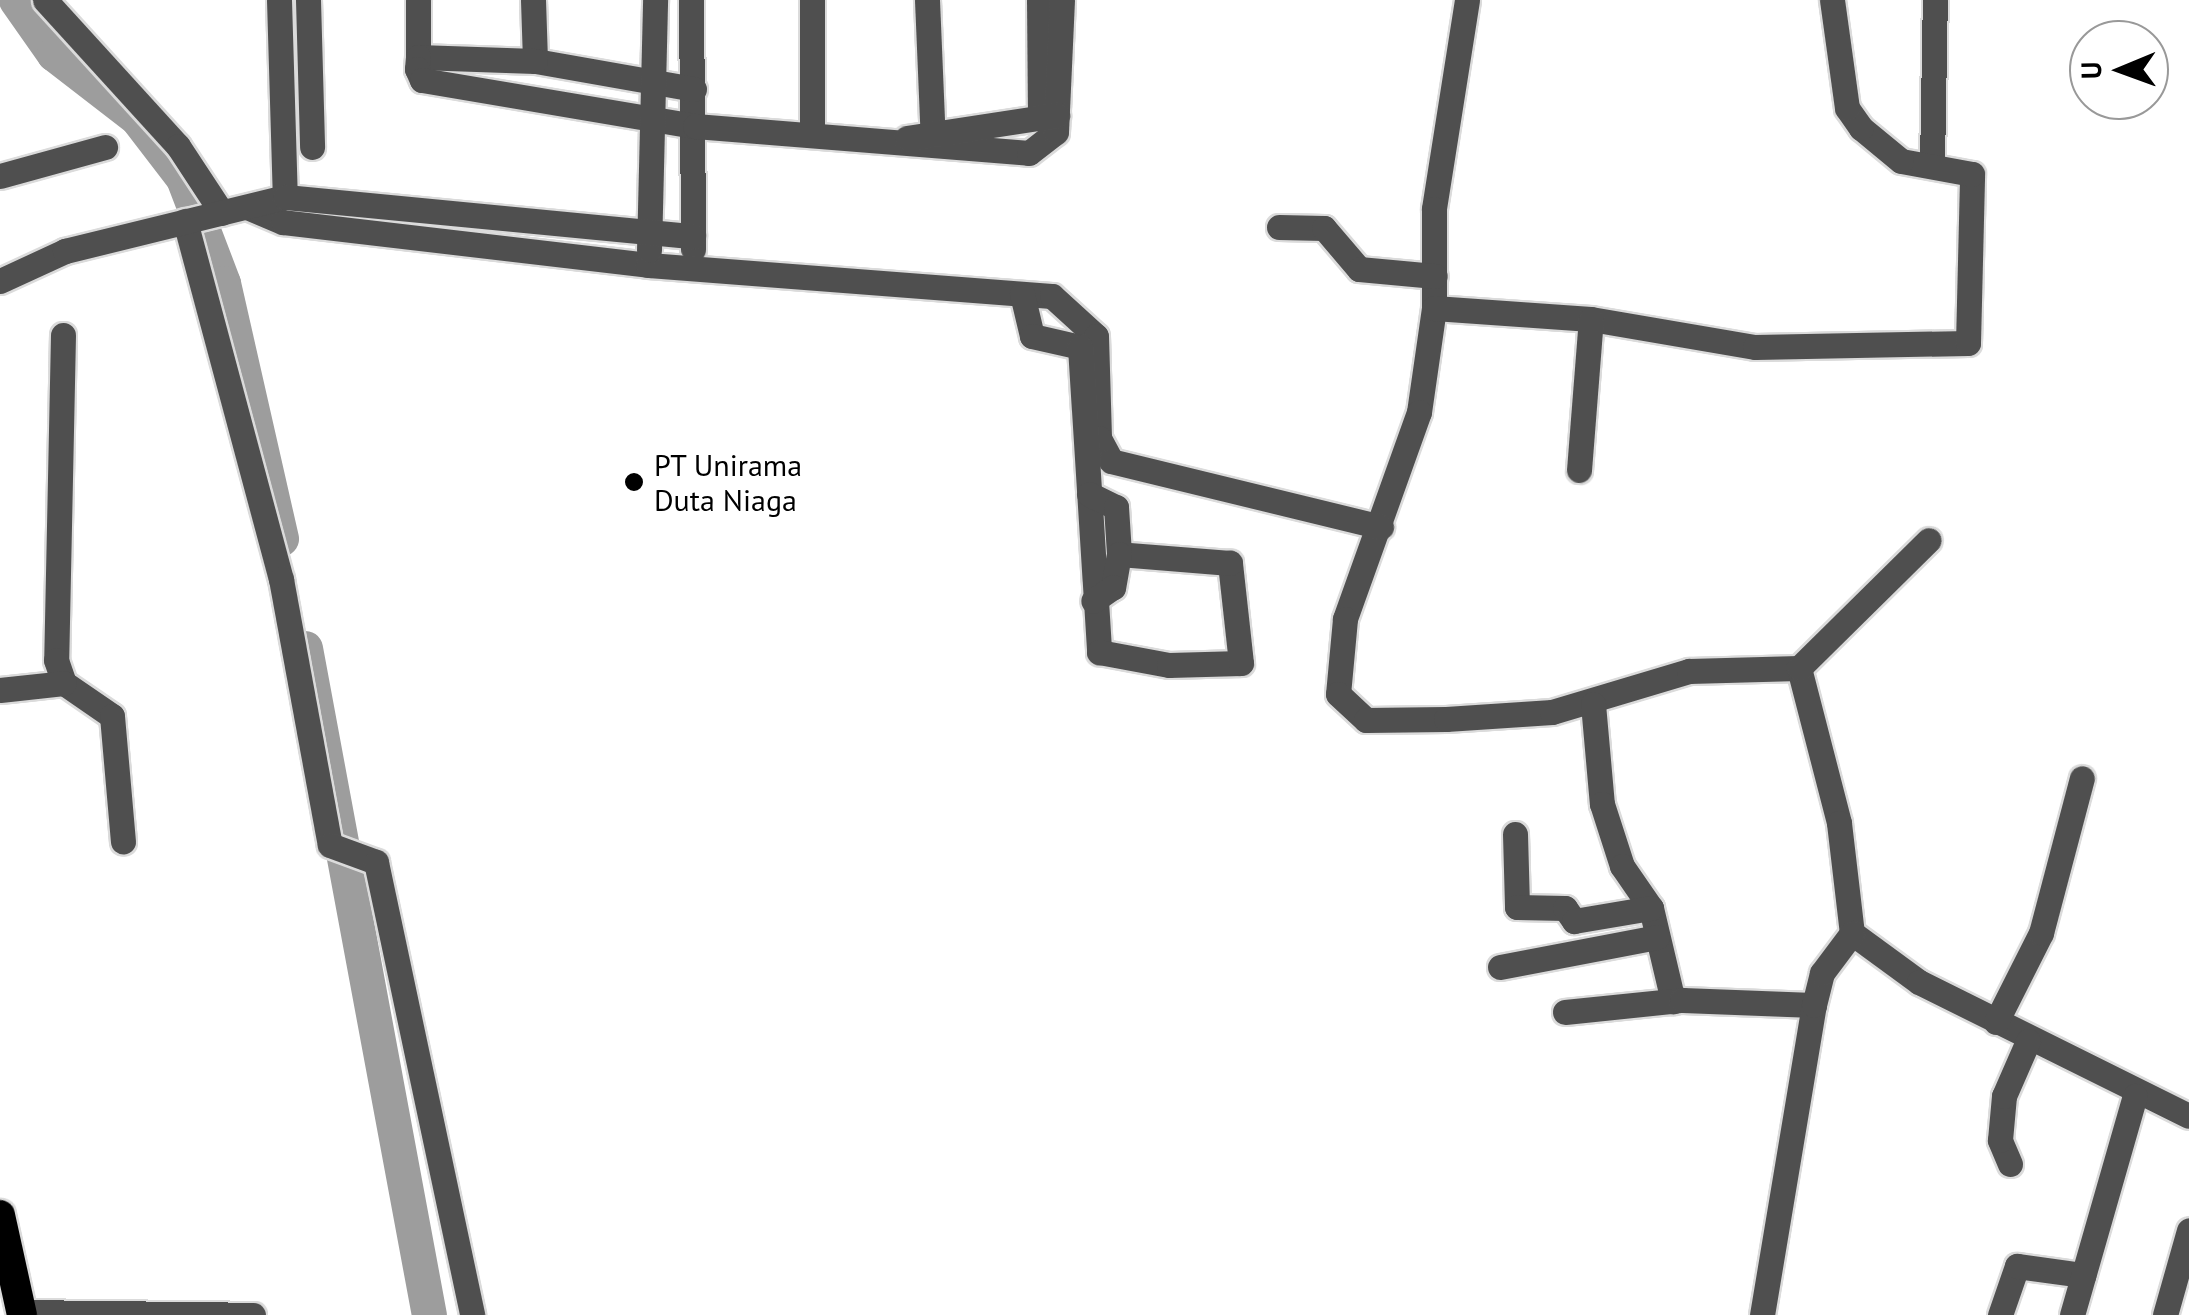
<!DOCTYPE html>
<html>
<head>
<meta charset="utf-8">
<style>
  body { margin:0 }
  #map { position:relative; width:2189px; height:1315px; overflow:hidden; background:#fff; font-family:"PT Sans",sans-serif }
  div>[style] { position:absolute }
  .river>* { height:35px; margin:-17.5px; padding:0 17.5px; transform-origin:17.5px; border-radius:17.5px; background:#9d9d9d }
  .roads { filter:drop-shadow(2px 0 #dbdbdb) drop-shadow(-2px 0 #dbdbdb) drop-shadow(0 2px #dbdbdb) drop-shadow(0 -2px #dbdbdb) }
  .minor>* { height:25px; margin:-12.5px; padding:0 12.5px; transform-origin:12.5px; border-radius:12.5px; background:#4f4f4f }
  .highway>* { height:30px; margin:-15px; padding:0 15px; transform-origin:15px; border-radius:15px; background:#000 }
  .dots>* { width:28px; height:28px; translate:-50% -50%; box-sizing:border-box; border:5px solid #fff; border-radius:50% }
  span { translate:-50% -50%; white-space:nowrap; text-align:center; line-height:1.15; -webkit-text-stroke:10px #fff; paint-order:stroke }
  .poi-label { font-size:30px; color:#000 }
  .left { translate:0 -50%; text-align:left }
  .north { position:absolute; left:2069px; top:20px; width:100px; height:100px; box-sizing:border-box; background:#fff; border:2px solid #999; border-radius:50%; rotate:269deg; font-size:28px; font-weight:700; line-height:40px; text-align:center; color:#000 }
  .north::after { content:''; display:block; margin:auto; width:35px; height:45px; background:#000; clip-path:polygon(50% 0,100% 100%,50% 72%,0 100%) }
</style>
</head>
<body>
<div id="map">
  <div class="river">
    <i style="left:16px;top:0;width:66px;rotate:54.9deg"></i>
    <i style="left:54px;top:54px;width:105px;rotate:37.6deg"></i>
    <i style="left:137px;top:118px;width:76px;rotate:52.5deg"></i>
    <i style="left:183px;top:178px;width:112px;rotate:69.1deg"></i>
    <i style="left:223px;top:283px;width:262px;rotate:77.2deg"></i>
    <i style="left:305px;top:648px;width:678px;rotate:79.47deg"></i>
  </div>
  <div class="roads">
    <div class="minor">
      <i style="left:45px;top:0;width:197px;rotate:47.7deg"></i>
      <i style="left:178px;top:146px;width:80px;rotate:56.7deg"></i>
      <i style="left:279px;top:0;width:197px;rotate:88.3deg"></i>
      <i style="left:308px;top:0;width:147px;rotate:88.4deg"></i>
      <i style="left:418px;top:0;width:57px;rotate:90deg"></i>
      <i style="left:533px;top:0;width:61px;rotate:88.1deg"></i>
      <i style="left:691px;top:0;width:249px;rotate:89.5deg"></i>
      <i style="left:927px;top:0;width:144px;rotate:87.6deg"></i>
      <i style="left:1039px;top:0;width:116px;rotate:89.5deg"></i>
      <i style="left:1467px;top:0;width:212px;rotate:99deg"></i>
      <i style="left:1434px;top:209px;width:99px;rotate:90deg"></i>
      <i style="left:1434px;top:308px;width:105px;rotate:98.2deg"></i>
      <i style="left:1419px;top:412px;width:220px;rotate:109.7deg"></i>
      <i style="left:1345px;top:619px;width:75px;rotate:95.3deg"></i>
      <i style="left:1338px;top:694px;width:38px;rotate:43deg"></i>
      <i style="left:1366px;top:720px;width:80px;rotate:-0.7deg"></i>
      <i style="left:1446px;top:719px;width:106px;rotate:-3.8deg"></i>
      <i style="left:1552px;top:712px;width:143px;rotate:-16.7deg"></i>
      <i style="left:1689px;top:671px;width:110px;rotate:-1.6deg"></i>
      <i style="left:1799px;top:668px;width:160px;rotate:75.5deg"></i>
      <i style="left:1839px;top:823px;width:111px;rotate:83.3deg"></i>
      <i style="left:1852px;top:933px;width:83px;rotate:36.2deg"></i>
      <i style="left:1919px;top:982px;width:301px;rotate:26.4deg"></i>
      <i style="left:694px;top:89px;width:161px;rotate:-170deg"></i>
      <i style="left:535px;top:61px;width:117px;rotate:-178deg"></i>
      <i style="left:418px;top:57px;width:12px;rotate:95deg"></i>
      <i style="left:417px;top:69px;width:12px;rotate:66deg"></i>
      <i style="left:422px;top:80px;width:277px;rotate:9.6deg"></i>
      <i style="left:695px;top:126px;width:335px;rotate:4.6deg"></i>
      <i style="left:1029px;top:153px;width:34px;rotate:-38deg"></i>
      <i style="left:1056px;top:132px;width:132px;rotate:-87.4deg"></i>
      <i style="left:812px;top:131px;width:131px;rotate:-90deg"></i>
      <i style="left:907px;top:138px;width:152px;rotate:-8.7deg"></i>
      <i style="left:1932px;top:164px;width:164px;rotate:-89deg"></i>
      <i style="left:0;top:176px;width:109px;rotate:-15.4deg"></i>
      <i style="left:247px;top:207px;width:39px;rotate:23deg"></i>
      <i style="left:283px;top:222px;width:368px;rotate:6.7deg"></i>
      <i style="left:648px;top:265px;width:405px;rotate:4.4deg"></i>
      <i style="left:1052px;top:296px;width:59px;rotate:42.3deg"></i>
      <i style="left:1096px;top:336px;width:102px;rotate:88.3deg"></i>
      <i style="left:1099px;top:438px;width:26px;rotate:62deg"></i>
      <i style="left:1111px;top:461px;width:278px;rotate:13.7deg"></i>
      <i style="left:185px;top:221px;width:371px;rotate:75deg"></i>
      <i style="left:281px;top:579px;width:270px;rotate:79.6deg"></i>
      <i style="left:330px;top:845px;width:49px;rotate:20.3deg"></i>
      <i style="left:376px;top:862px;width:463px;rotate:78deg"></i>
      <i style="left:1279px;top:227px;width:45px;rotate:1.3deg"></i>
      <i style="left:1324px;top:228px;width:54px;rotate:49.5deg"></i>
      <i style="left:1359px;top:269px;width:76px;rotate:5.3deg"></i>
      <i style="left:649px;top:250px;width:250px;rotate:-88.6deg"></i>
      <i style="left:0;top:281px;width:72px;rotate:-24.8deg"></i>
      <i style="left:65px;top:251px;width:227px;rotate:-13.8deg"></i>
      <i style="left:285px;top:197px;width:410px;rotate:5.5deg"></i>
      <i style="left:1022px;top:294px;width:43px;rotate:76.6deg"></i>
      <i style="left:1032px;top:336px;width:49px;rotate:12.9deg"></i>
      <i style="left:1080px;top:347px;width:306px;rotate:86.4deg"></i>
      <i style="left:1099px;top:652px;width:71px;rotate:10.5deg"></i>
      <i style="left:1169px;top:665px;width:72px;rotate:-1.6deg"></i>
      <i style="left:1241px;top:663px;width:101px;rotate:-96.3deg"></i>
      <i style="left:1230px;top:563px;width:111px;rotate:-175.4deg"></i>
      <i style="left:1434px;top:308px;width:157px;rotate:4deg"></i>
      <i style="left:1591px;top:319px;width:166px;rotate:9.7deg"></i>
      <i style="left:1755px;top:347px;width:213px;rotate:-1.1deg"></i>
      <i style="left:1968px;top:343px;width:169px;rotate:-88.6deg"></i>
      <i style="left:1972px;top:174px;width:72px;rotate:-169.6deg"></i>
      <i style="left:1901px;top:161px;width:52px;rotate:-140.5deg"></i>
      <i style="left:1861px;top:128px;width:24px;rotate:-125deg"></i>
      <i style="left:1847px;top:108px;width:109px;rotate:-97.9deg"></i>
      <i style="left:63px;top:335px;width:325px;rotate:91.2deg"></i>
      <i style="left:56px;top:660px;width:24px;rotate:71deg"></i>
      <i style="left:64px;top:683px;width:58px;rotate:34.5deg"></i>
      <i style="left:112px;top:716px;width:126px;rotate:85deg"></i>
      <i style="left:1579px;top:470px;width:151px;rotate:-85.5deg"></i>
      <i style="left:1089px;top:494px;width:30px;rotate:26deg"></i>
      <i style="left:1116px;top:507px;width:47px;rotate:86.3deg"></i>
      <i style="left:1119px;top:554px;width:34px;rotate:100deg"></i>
      <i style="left:1113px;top:587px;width:24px;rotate:145deg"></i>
      <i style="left:1799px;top:668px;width:182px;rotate:-44.6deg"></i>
      <i style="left:0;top:690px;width:64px;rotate:-6.2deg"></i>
      <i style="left:1593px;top:704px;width:100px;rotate:84.9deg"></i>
      <i style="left:1602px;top:804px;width:65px;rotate:72.1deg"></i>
      <i style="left:1622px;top:866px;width:51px;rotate:55.4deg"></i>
      <i style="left:1651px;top:908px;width:96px;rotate:76.7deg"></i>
      <i style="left:1515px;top:834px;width:73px;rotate:88.4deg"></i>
      <i style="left:1517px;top:907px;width:48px;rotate:1.2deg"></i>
      <i style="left:1565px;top:908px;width:16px;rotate:55deg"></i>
      <i style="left:1574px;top:921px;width:78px;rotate:-9.6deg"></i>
      <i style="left:1500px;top:967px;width:160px;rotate:-10.8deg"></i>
      <i style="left:1565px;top:1012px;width:118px;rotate:-5.9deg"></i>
      <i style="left:1682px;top:1000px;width:132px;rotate:2.2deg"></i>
      <i style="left:1996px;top:1022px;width:100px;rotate:-63.2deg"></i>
      <i style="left:2041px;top:933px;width:160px;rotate:-75.2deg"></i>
      <i style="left:2010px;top:1164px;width:26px;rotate:-113deg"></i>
      <i style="left:2000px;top:1140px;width:44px;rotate:-84.8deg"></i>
      <i style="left:2004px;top:1096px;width:60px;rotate:-66.4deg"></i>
      <i style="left:22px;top:1312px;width:231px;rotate:0.7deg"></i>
      <i style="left:1762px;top:1315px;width:314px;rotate:-80.5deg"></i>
      <i style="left:1814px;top:1005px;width:33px;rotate:-76deg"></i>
      <i style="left:1822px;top:973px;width:50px;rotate:-53.1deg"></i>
      <i style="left:2000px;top:1315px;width:52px;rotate:-70.9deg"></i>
      <i style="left:2017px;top:1266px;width:67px;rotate:7.8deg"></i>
      <i style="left:2072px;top:1315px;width:228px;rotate:-74deg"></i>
      <i style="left:2165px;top:1315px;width:88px;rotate:-74.2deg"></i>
    </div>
    <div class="highway">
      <i style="left:0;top:1215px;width:102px;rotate:77.6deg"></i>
    </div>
  </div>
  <div class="dots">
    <i style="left:634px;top:482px;background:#000"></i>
  </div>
  <div class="poi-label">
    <span class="left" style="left:654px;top:482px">PT Unirama<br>Duta Niaga</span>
  </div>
  <div class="north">U</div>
</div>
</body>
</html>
